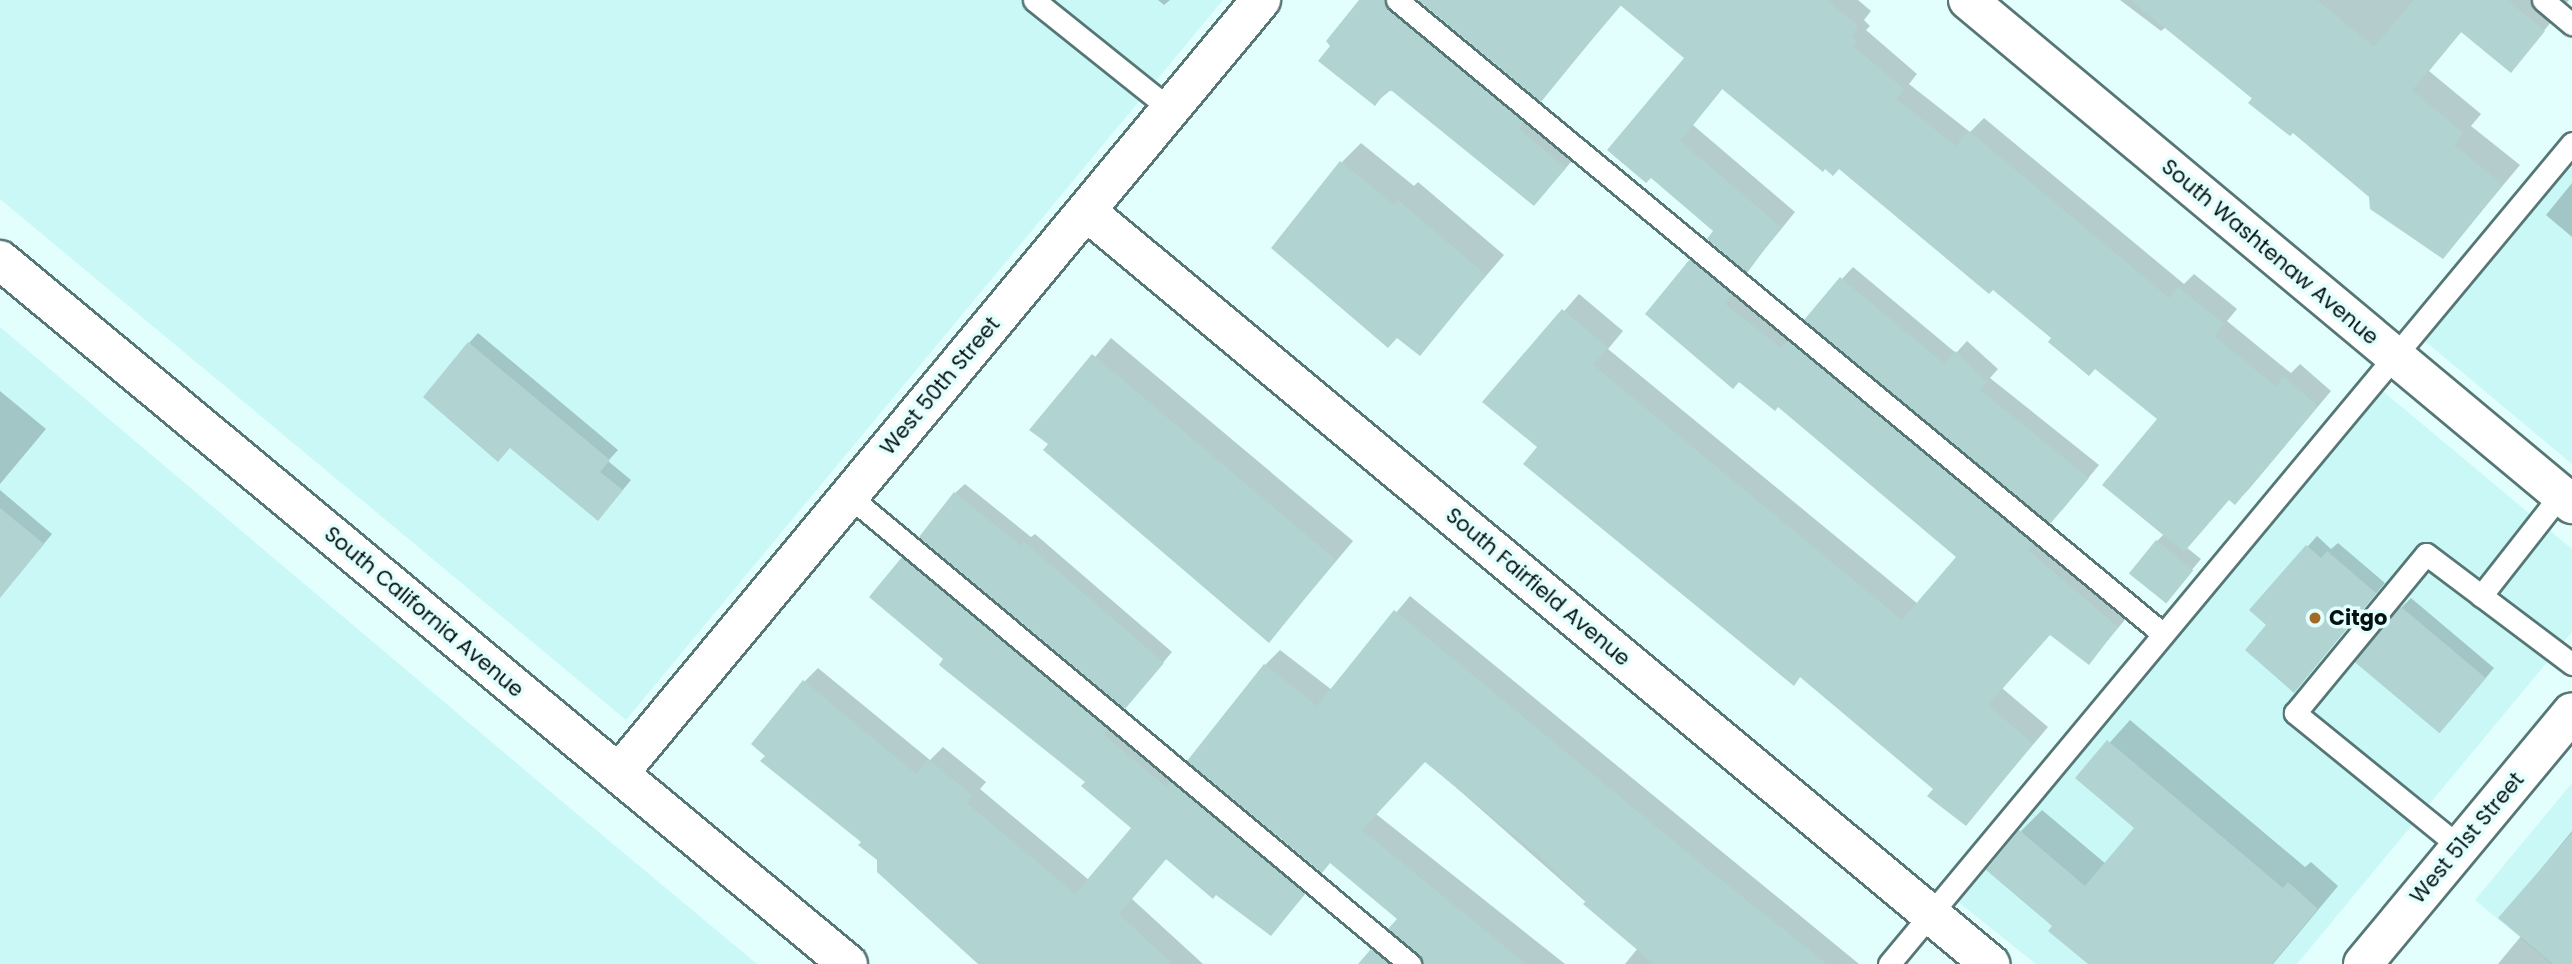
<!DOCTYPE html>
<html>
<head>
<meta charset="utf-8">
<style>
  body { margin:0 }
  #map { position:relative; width:2572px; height:964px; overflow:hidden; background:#e2fffe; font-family:Poppins,sans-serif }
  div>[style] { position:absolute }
  .built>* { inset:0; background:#caf8f7 }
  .shadow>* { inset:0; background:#0003; transform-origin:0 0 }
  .building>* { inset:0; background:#b1d4d3; transform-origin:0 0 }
  .roads { filter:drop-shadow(2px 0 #567776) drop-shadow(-2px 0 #567776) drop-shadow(0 2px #567776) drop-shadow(0 -2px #567776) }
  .service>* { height:21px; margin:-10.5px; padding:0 10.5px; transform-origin:10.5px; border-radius:10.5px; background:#fff }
  .minor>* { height:38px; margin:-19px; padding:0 19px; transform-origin:19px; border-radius:19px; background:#fff }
  .tertiary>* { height:38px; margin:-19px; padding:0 19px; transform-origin:19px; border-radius:19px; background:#fff }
  .dots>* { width:19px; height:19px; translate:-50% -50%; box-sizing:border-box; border:4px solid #e2fffe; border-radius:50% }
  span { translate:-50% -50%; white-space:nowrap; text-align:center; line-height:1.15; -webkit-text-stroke:7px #e2fffe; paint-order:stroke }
  .street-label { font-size:21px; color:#051111 }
  .poi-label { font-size:21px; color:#051111; font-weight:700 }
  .left { translate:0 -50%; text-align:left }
</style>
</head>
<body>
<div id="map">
  <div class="built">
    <i style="clip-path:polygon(0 0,1223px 0,626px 720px,0 199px)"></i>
    <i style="clip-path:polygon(2572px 142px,2572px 464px,2414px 332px)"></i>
    <i style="clip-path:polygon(0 327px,571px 809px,757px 964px,0 964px)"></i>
    <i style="clip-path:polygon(2372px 382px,2572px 549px,2572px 632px,2297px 964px,2036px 964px,1947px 893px)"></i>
    <i style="clip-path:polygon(2572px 783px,2572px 964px,2552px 964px,2475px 900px)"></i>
  </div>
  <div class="shadow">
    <i style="clip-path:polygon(1158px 0,1170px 0,1164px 5px)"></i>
    <i style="clip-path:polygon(1363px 0,1408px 0,1579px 153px,1534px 204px,1392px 89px,1375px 103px)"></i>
    <i style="clip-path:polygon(1420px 0,1858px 0,1871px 11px,1864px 20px,1870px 26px,1866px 30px,1917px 74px,1909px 84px,1970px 132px,1984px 118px,2184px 284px,2194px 274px,2237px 309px,2227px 321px,2287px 370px,2291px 373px,2300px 364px,2331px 391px,2249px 489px,2235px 503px,2230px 498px,2186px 547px,2201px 559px,2174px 591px,2157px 541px,2164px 534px,2159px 419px,2095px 367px,1839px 167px,1723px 88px,1693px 125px,1795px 212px,1747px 271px,1716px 231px,1651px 176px,1687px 58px,1622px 4px,1541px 100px)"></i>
    <i style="clip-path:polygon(2120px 0,2569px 0,2511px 71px,2462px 31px,2429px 71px,2481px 114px,2471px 126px,2520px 165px,2443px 257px,2166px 27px,2161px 31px)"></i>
    <i style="clip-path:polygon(1361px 143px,1414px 186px,1418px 182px,1504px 255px,1419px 354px,1342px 162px)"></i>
    <i style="clip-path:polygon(2572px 183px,2572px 237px,2546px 215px)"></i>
    <i style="clip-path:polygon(1707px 245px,2133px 610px,2089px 663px,2051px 633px,2002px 688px,2048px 727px,1966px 824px,1935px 789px,1801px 676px,1794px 683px,1539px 447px,1485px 402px,1579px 294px,1623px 331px,1608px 349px,1918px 604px,1959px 557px,1778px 406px,1691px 261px)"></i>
    <i style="clip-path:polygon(1853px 267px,1956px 353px,1967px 341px,1998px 369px,1990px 378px,2099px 465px,2062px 510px,1842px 279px)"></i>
    <i style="clip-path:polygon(478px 333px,618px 450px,608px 461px,631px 480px,607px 509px,511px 446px,469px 343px)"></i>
    <i style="left:1111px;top:338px;width:316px;height:121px;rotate:40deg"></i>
    <i style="clip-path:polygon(0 391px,46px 429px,0 484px)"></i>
    <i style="clip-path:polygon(965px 484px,1031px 537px,1035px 534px,1172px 652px,1134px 697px,955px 493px)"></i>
    <i style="clip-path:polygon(0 490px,52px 534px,0 597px)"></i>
    <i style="clip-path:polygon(2317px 536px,2331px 549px,2338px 543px,2385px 583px,2294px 691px,2269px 625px,2252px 610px)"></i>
    <i style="clip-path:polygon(917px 545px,1318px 879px,1271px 934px,1167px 858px,1132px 899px,1203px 964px,981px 964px,878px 859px,863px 842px,804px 682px,818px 668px,930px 760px,943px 747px,986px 782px,980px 789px,1089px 880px,1133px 828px,1088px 782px,946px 659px,903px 559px)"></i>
    <i style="clip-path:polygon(1410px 596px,1859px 964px,1625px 964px,1638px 948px,1425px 760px,1376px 814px,1565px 964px,1361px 964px,1388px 935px,1424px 964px,1265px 665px,1280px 650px,1332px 690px)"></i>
    <i style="clip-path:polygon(2411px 598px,2494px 668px,2449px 722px,2401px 608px)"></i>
    <i style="clip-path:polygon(2130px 720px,2305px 867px,2311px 862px,2338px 886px,2273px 964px,2090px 964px,2054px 925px,2021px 831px,2042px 810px,2106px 864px,2137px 828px,2078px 778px)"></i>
    <i style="clip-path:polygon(2572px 831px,2572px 964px,2498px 964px,2522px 935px,2501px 918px)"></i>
  </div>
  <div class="building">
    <i style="clip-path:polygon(1359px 0,1384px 0,1389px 10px,1524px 122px,1519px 129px,1566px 168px,1534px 206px,1392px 91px,1386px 91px,1375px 106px,1318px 61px,1330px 46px,1326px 41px)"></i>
    <i style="clip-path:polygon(1418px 0,1827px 0,1858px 26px,1851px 36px,1857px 41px,1853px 46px,1904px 89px,1896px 99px,1956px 146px,1969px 131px,2169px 298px,2178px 287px,2224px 324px,2214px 336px,2273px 384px,2276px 386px,2284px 377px,2318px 406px,2235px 505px,2229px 500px,2184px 552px,2102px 485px,2157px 419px,2095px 369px,2089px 376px,2048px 342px,2051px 338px,1993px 290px,1989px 294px,1839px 169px,1833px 176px,1825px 169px,1823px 172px,1722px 89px,1680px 141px,1781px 227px,1747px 273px,1707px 239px,1713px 231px,1651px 178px,1646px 183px,1607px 150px,1684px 58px,1620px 5px,1541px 102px)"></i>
    <i style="clip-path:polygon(2130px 0,2317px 0,2374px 47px,2414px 0,2507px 0,2545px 31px,2511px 73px,2461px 32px,2412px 90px,2463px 133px,2454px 145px,2503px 185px,2443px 259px,2370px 209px,2369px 197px,2293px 133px,2290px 136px,2248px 103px,2252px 98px)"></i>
    <i style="clip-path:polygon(1340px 161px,1394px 205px,1398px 200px,1486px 275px,1420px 356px,1397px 338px,1388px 348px,1271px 248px)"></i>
    <i style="clip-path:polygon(1690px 259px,1732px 294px,1725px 304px,1781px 348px,1788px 340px,2033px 544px,2028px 550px,2118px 627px,2089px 665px,2050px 635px,1988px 705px,2033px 744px,1966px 826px,1927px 796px,1933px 789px,1800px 677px,1794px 686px,1523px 464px,1537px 447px,1482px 402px,1562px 309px,1608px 348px,1593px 365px,1902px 620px,1956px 557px,1778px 407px,1775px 411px,1739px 382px,1733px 389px,1645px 314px)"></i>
    <i style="clip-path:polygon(1840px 277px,1944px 364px,1955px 351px,1987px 382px,1980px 390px,2089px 478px,2050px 524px,1804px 320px)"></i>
    <i style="clip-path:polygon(468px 342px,610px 460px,600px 472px,623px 490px,598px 521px,510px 448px,498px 462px,423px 397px)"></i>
    <i style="clip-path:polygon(1092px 354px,1336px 560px,1269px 643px,1043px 450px,1048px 444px,1029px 430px)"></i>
    <i style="clip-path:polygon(954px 492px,1021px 546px,1024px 542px,1164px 663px,1125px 709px,919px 537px)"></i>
    <i style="clip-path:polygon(0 508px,44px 544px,0 598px)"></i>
    <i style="left:2156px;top:540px;width:48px;height:43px;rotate:39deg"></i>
    <i style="clip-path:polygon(2306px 545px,2321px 558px,2327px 551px,2376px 593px,2294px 693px,2245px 650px,2266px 625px,2249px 610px)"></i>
    <i style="clip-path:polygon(902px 557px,1108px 729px,1103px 734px,1166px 787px,1171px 781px,1305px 894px,1271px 936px,1216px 895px,1213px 899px,1166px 859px,1119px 914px,1172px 964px,978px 964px,877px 872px,877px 860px,858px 845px,861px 842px,760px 761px,765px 756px,751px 744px,803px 680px,916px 774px,928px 759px,973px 796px,967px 803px,1075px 894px,1131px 828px,1081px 786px,1085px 782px,939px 665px,943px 659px,869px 597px)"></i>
    <i style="left:2400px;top:606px;width:112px;height:72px;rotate:40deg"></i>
    <i style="clip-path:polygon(1394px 610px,1705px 867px,1827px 964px,1654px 964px,1583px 904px,1586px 901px,1537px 854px,1425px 762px,1362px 830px,1526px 964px,1423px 964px,1418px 954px,1388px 929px,1397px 919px,1330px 863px,1322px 873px,1187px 761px,1264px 664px,1317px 706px)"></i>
    <i style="clip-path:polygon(2107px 740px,2283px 888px,2288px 882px,2318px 909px,2272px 964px,2088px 964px,2048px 931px,2052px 926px,1986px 870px,2019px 830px,2085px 886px,2134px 828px,2075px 778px)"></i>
    <i style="clip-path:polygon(2572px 833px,2572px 964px,2553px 964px,2498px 918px)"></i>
    <i style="clip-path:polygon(1371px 949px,1390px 964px,1358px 964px)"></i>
  </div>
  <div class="roads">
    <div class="service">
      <i style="left:1034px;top:0;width:174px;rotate:38.7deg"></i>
      <i style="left:1397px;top:0;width:994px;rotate:39.61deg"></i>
      <i style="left:2543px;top:0;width:38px;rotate:40deg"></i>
      <i style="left:849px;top:496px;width:731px;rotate:39.84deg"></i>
      <i style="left:2481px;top:596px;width:130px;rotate:-51.9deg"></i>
      <i style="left:2460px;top:847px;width:213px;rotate:-140.9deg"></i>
      <i style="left:2295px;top:713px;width:206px;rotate:-50.5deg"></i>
      <i style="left:2426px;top:554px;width:183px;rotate:37deg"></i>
      <i style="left:1889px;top:964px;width:1068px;rotate:-50.24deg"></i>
    </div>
    <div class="minor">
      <i style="left:1968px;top:0;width:787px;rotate:39.84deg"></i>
      <i style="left:1086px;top:211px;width:1177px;rotate:39.79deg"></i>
      <i style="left:619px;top:773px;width:1005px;rotate:-50.29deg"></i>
    </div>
    <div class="tertiary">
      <i style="left:0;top:260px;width:1102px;rotate:39.7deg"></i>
      <i style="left:2363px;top:964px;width:327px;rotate:-50.3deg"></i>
    </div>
  </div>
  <div class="dots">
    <i style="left:2315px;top:618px;background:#a26a27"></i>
  </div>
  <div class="street-label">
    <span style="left:2270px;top:252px;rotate:40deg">South Washtenaw Avenue</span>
    <span style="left:940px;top:386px;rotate:-50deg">West 50th Street</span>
    <span style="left:1538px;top:587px;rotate:40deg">South Fairfield Avenue</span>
    <span style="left:424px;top:612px;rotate:40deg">South California Avenue</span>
    <span style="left:2467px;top:838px;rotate:-50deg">West 51st Street</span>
  </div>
  <div class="poi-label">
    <span class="left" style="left:2329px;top:618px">Citgo</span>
  </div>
</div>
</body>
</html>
